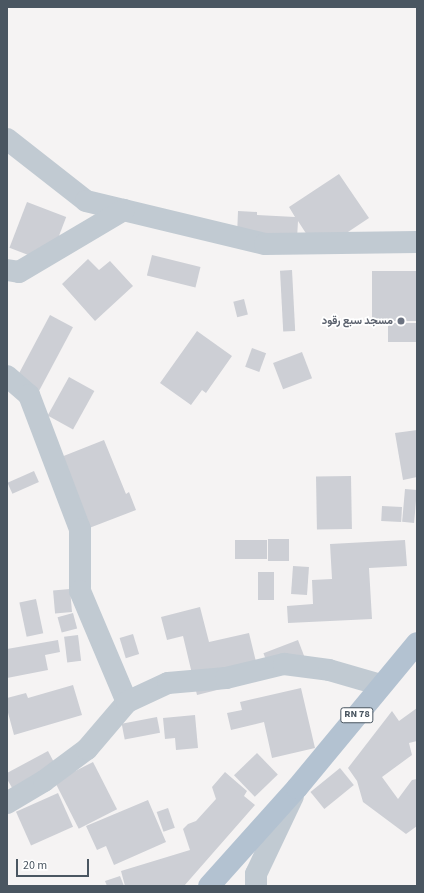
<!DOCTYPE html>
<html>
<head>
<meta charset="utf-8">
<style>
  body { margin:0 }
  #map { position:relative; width:424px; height:893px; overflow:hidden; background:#f5f3f3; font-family:"Source Sans 3",Vazirmatn,sans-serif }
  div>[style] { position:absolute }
  .building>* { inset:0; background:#cdcfd5; transform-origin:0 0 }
  .street>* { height:22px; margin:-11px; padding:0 11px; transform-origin:11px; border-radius:11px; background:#c1cad2 }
  .primary>* { height:22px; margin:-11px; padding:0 11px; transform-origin:11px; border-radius:11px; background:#b3c2d1 }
  .dots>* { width:11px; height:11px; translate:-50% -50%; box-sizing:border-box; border:2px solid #fff; border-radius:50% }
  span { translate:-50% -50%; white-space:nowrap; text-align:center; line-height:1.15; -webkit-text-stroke:3.5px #fff; paint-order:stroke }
  .shield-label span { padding:1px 3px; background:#fff; border:1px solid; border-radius:3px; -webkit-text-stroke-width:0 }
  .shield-label { font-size:10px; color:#4a5661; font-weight:700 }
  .worship-label { font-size:11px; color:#5b616d; font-weight:700 }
  .right { translate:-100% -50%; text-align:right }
  .frame { position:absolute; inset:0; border:8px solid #4a5661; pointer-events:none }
  .scale { position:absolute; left:16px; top:859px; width:73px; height:18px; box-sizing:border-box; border:2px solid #4a5661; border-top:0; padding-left:5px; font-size:12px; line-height:14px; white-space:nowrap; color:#4a5661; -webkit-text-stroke:3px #fff; paint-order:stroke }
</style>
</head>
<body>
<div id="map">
  <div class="building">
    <i style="clip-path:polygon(339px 174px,369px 218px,318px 252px,298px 221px,297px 239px,237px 236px,238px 211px,257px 212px,257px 215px,295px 217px,289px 207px)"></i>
    <i style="left:27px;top:202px;width:42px;height:49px;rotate:21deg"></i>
    <i style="left:152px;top:255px;width:50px;height:21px;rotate:14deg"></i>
    <i style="clip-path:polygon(88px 259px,99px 270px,110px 261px,133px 286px,95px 321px,62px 284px)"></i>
    <i style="left:292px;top:270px;width:61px;height:12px;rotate:87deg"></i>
    <i style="left:417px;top:271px;width:50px;height:45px;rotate:90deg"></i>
    <i style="left:244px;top:299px;width:16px;height:11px;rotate:76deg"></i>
    <i style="left:50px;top:315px;width:26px;height:84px;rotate:28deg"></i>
    <i style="left:417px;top:323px;width:19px;height:29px;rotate:90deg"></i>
    <i style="clip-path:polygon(197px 331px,232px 356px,206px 393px,202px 390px,191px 405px,160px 383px)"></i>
    <i style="left:252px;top:348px;width:15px;height:20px;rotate:20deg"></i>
    <i style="left:302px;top:352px;width:28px;height:31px;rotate:69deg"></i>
    <i style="left:69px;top:377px;width:29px;height:44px;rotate:29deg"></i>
    <i style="clip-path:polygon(417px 430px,417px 477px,403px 480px,395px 433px)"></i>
    <i style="clip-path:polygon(104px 440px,126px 494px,129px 492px,136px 510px,84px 530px,56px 459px)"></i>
    <i style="left:34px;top:471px;width:12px;height:29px;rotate:66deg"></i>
    <i style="left:351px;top:476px;width:53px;height:35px;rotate:89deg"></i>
    <i style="left:405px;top:489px;width:12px;height:33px;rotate:5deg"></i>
    <i style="left:382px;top:506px;width:20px;height:15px;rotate:3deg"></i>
    <i style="left:289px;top:539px;width:22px;height:21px;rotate:90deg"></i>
    <i style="left:235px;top:540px;width:32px;height:19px"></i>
    <i style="clip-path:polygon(405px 540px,407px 566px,369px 568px,372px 619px,288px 623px,287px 606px,313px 604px,312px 580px,332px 579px,330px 544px)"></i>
    <i style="left:293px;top:566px;width:16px;height:28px;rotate:4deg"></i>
    <i style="left:258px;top:572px;width:16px;height:28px"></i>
    <i style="left:70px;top:589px;width:23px;height:17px;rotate:85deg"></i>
    <i style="left:36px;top:599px;width:35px;height:17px;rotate:78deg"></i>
    <i style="clip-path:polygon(200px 607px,209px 642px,249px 633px,258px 670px,233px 686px,197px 695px,183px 636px,167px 640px,161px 617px)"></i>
    <i style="left:73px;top:613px;width:16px;height:16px;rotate:75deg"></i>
    <i style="left:133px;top:634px;width:21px;height:14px;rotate:73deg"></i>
    <i style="left:78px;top:635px;width:26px;height:14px;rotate:83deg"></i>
    <i style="clip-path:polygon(58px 640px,60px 652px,45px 655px,48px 670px,7px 678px,7px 649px)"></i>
    <i style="left:298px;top:640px;width:22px;height:37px;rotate:69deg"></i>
    <i style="clip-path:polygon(73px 685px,82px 715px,14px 735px,7px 709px,7px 698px,26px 693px,28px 698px)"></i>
    <i style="clip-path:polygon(301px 688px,315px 748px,272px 758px,264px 722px,231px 730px,227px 713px,242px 710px,240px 702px)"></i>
    <i style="clip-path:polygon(417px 708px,417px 741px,409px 743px,412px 755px,382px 777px,398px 799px,412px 780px,417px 779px,417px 826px,406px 834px,363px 802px,357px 781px,348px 768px,392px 711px,399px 721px)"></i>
    <i style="clip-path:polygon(195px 715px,198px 748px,176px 750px,175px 738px,165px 739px,163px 718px)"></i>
    <i style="left:157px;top:717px;width:16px;height:36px;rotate:79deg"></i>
    <i style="clip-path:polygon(48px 751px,58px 770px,15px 793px,7px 779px,7px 773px)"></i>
    <i style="left:257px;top:753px;width:30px;height:32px;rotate:46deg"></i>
    <i style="left:93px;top:762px;width:53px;height:43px;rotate:63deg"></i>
    <i style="left:340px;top:768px;width:22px;height:38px;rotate:51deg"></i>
    <i style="clip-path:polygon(225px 772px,247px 791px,244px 796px,255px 805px,184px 886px,125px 886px,121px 871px,190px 850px,183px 829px,188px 824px,196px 821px,216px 799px,212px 787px)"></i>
    <i style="left:58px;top:793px;width:37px;height:46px;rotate:66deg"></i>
    <i style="clip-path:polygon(148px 800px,166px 842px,114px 865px,106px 846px,97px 850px,86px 826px)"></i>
    <i style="left:168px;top:808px;width:21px;height:12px;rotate:71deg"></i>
    <i style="clip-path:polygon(120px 876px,124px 886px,107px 886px,105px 881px)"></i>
  </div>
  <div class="street">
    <i style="left:7px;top:139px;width:100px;rotate:38.1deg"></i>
    <i style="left:86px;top:201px;width:184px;rotate:13.5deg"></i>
    <i style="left:265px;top:244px;width:152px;rotate:-0.8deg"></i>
    <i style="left:7px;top:270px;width:12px;rotate:9deg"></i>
    <i style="left:19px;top:272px;width:122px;rotate:-30.6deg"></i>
    <i style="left:7px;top:376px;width:29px;rotate:41deg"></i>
    <i style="left:29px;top:395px;width:143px;rotate:69.2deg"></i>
    <i style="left:80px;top:529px;width:62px;rotate:90deg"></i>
    <i style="left:80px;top:591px;width:121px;rotate:67.1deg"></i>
    <i style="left:7px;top:803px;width:43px;rotate:-30.7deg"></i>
    <i style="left:44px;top:781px;width:54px;rotate:-36.7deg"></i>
    <i style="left:87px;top:749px;width:62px;rotate:-49.6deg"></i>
    <i style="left:127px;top:702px;width:45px;rotate:-24.9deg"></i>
    <i style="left:168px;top:683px;width:58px;rotate:-4.9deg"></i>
    <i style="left:226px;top:678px;width:60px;rotate:-13.6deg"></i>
    <i style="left:284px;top:664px;width:45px;rotate:7.6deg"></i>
    <i style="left:329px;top:670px;width:54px;rotate:16.1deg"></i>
    <i style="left:256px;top:886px;width:12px;rotate:-90deg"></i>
    <i style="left:256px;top:874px;width:86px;rotate:-64.6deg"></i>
  </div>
  <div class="primary">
    <i style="left:209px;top:886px;width:132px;rotate:-48.1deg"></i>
    <i style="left:297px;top:788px;width:188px;rotate:-50.4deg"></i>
  </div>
  <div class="dots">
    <i style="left:401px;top:321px;background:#6b7280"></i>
  </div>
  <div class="shield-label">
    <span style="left:357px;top:715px">RN 78</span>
  </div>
  <div class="worship-label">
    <span class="right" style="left:393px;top:321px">مسجد سبع رقود</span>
  </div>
  <div class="frame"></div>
  <div class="scale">20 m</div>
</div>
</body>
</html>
